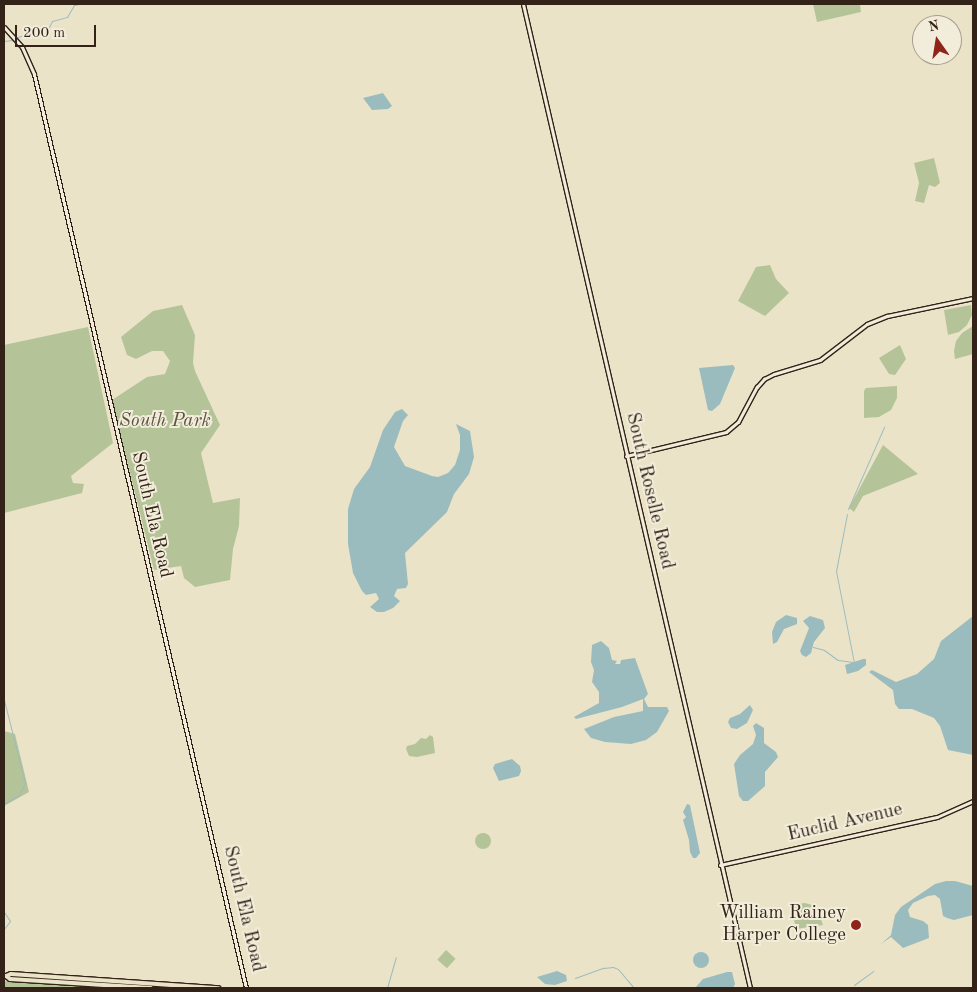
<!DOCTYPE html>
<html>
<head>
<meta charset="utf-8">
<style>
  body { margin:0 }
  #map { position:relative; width:977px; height:992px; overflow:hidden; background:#ebe3c8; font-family:"Old Standard TT",serif }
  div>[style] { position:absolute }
  .green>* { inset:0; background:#b5c498; transform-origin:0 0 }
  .round { border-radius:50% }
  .water>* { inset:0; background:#9bbcbe }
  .stream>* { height:1px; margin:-0.5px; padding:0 0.5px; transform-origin:0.5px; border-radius:0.5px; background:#9bbcbe }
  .roads { filter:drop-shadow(1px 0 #332217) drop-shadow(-1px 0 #332217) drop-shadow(0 1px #332217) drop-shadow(0 -1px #332217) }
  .secondary>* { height:3px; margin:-1.5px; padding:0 1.5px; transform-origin:1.5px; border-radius:1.5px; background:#f2eddb }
  .primary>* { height:4px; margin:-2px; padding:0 2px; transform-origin:2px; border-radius:2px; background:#ebe3c8 }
  .dots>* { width:14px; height:14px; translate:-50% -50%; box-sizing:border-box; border:2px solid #f2eddb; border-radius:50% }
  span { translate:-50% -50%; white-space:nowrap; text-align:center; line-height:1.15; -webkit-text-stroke:4px #f2eddb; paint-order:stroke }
  .park-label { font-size:19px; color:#5a533e; font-style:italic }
  .street-label { font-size:19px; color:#332217 }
  .poi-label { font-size:19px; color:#332217 }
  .right { translate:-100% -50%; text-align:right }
  .frame { position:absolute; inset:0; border:5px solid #332217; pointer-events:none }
  .north { position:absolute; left:912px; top:15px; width:50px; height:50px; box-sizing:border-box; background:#f2eddb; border:1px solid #a69c8d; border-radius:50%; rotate:347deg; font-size:14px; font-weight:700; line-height:20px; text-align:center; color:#332217 }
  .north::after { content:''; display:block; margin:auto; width:18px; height:22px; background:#8f2418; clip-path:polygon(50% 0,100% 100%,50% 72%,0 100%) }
  .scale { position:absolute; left:15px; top:25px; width:81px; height:22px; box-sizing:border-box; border:2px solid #332217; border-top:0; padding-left:6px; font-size:15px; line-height:18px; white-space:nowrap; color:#332217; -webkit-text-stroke:4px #f2eddb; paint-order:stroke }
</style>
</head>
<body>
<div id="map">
  <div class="green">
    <i style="clip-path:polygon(813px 4px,860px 4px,861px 12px,817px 22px)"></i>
    <i style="clip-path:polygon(934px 158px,940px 183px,935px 187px,929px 185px,924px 203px,915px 201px,919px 183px,914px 163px)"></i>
    <i style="clip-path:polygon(770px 265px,776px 279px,789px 293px,765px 316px,738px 301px,756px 267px)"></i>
    <i style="clip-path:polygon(182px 305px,195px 335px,193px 363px,195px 371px,220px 425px,201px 453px,213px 503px,240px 498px,239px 526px,233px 549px,230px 580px,195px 587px,184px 578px,181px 566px,154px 570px,112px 400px,147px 377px,165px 374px,170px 361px,163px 351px,152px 351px,136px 359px,127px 355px,121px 337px,153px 311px)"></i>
    <i style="clip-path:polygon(971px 305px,972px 315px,967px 325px,959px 332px,948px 335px,944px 310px)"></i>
    <i style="clip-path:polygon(973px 326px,973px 354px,955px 359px,954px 351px,956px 341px,962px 333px)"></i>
    <i style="clip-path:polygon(88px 327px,113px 443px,71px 476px,73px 483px,84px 484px,82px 493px,4px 513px,4px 345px)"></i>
    <i style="clip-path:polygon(900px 345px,906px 359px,895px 375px,889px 374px,879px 358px)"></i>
    <i style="clip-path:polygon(897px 386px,897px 398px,891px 410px,879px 417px,864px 418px,864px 391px,866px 388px)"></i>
    <i style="clip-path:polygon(883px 445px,918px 474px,863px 496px,854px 512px,849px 508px)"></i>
    <i style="clip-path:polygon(4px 731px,15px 734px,29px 792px,4px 806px,4px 808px)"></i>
    <i style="clip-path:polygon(430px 735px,433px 737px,435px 753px,417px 757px,409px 756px,406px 749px,407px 746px,415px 744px,421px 738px,426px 739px)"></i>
    <i class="round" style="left:475px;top:833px;width:16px;height:16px"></i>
    <i style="clip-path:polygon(805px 903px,816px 906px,823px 925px,796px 929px,791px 905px)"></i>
    <i style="left:446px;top:950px;width:13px;height:13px;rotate:42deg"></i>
    <i style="clip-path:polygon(4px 981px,26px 982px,112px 988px,4px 988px)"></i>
  </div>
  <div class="water">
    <i style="clip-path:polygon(383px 93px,392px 106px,388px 109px,372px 110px,363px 98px)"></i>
    <i style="clip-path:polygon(733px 365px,735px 368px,720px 404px,712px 411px,708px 410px,699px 368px)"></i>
    <i style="clip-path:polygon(402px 409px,408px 415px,403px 421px,394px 447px,405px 466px,432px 476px,438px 477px,448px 473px,455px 465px,460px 450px,460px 435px,456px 424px,470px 431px,474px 457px,469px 474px,454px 494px,447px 512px,405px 553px,408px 584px,406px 588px,397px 589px,394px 596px,400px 601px,393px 608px,384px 612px,377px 612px,370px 607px,379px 599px,376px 593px,366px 595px,362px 591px,353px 573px,348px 544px,348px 509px,354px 489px,370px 467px,383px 430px,395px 412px)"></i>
    <i style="clip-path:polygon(786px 615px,797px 618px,797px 624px,784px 629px,777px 642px,773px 644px,772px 632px,776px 622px)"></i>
    <i style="clip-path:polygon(810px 616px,823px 620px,825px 628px,814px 642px,811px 653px,806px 657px,802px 655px,800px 651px,809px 628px,803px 621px)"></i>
    <i style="clip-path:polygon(973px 616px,973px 755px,948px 750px,940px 726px,934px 718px,912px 709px,899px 709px,895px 704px,893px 690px,869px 672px,872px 670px,896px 682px,917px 674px,934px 659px,941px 641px)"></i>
    <i style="clip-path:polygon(601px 641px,609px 648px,612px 660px,617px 661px,615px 664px,620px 664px,621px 660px,635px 658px,648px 694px,644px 699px,648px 707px,667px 707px,669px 711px,657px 732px,646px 740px,631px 744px,605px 742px,591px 738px,584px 729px,614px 717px,643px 711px,643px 699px,622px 707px,576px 719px,574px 717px,599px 703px,599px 692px,592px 682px,594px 670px,591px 662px,592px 645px)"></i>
    <i style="clip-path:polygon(863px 659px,866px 659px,866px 665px,858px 671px,847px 674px,845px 665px)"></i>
    <i style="clip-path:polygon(750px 705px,753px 710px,747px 723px,737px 729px,731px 728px,728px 722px,730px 718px,740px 714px)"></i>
    <i style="clip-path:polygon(756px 723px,764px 728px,764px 743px,776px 752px,778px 757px,765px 772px,765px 786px,748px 801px,743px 801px,739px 796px,734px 764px,740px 755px,753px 744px,756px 735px,753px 726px)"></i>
    <i style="clip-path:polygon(512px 759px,520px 766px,521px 771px,519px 776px,499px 781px,493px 768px,495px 764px)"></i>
    <i style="clip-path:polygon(687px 804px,690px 805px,700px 853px,696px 858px,693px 858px,690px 852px,689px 840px,683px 820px,686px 817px,683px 812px)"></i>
    <i style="clip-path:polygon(946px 881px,955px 881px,973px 886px,973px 915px,954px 920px,947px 918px,943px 916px,940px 899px,935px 895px,928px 896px,913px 903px,908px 910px,910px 917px,923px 921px,928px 925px,929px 938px,903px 948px,891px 937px,881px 944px,891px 935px,895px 915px,901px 907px,935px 884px)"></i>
    <i class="round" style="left:693px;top:952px;width:16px;height:16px"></i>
    <i style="clip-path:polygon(557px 971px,566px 975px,567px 981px,555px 985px,545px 984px,537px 977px)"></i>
    <i style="clip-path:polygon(727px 972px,732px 972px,735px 984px,733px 988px,695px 988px,703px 979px)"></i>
  </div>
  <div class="stream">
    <i style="left:17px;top:37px;width:32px;rotate:-14deg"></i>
    <i style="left:48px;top:29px;width:9px;rotate:-63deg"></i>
    <i style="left:52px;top:21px;width:16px;rotate:-15deg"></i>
    <i style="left:67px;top:17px;width:14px;rotate:-60deg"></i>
    <i style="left:74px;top:5px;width:5px;rotate:-11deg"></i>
    <i style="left:4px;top:41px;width:8px;rotate:-7deg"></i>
    <i style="left:848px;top:509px;width:90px;rotate:-66.3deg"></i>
    <i style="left:847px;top:514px;width:58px;rotate:100.9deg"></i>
    <i style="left:836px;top:571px;width:94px;rotate:78.9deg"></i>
    <i style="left:813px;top:647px;width:11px;rotate:15deg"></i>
    <i style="left:824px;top:650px;width:17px;rotate:36deg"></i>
    <i style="left:838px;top:660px;width:15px;rotate:8deg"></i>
    <i style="left:4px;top:700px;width:86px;rotate:75.8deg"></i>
    <i style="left:25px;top:783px;width:13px;rotate:117deg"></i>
    <i style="left:19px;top:795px;width:17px;rotate:149deg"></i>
    <i style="left:4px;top:912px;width:11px;rotate:56deg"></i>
    <i style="left:10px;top:921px;width:10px;rotate:127deg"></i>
    <i style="left:575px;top:978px;width:30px;rotate:-20deg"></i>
    <i style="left:603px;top:968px;width:10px;rotate:-6deg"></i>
    <i style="left:613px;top:967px;width:5px;rotate:22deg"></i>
    <i style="left:618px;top:969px;width:25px;rotate:50deg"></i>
    <i style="left:854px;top:985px;width:24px;rotate:-36deg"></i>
    <i style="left:387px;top:988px;width:32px;rotate:-74deg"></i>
  </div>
  <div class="roads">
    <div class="secondary">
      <i style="left:523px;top:4px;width:1010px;rotate:77.01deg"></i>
      <i style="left:4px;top:27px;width:27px;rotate:48deg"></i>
      <i style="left:22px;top:47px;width:30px;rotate:66deg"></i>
      <i style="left:34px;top:74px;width:938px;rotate:76.94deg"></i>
      <i style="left:626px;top:456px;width:103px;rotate:-13.5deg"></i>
      <i style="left:726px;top:432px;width:16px;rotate:-40deg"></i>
      <i style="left:738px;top:422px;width:40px;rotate:-62deg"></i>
      <i style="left:757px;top:387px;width:11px;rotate:-49deg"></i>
      <i style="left:764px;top:379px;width:11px;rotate:-27deg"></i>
      <i style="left:774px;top:374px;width:48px;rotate:-16.9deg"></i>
      <i style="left:820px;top:360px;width:59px;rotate:-37.5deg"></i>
      <i style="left:867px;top:324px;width:22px;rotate:-22deg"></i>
      <i style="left:887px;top:316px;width:88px;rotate:-11.8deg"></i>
      <i style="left:720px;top:865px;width:222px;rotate:-12.5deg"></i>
      <i style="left:937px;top:817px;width:39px;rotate:-24deg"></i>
    </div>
    <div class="primary">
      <i style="left:6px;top:976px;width:5px;rotate:-22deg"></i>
      <i style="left:11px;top:974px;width:208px;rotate:3.9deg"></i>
      <i style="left:6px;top:976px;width:5px;rotate:37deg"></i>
      <i style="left:10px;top:979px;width:141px;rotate:3.7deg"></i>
    </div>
  </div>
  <div class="dots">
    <i style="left:856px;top:925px;background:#8f2418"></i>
  </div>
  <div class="park-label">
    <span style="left:165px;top:422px">South Park</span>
  </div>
  <div class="street-label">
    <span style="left:649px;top:491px;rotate:77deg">South Roselle Road</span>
    <span style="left:151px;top:515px;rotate:77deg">South Ela Road</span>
    <span style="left:845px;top:823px;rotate:-13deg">Euclid Avenue</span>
    <span style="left:243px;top:909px;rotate:77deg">South Ela Road</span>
  </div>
  <div class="poi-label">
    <span class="right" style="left:846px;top:925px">William Rainey<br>Harper College</span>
  </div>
  <div class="frame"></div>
  <div class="north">N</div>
  <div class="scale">200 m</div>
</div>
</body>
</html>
